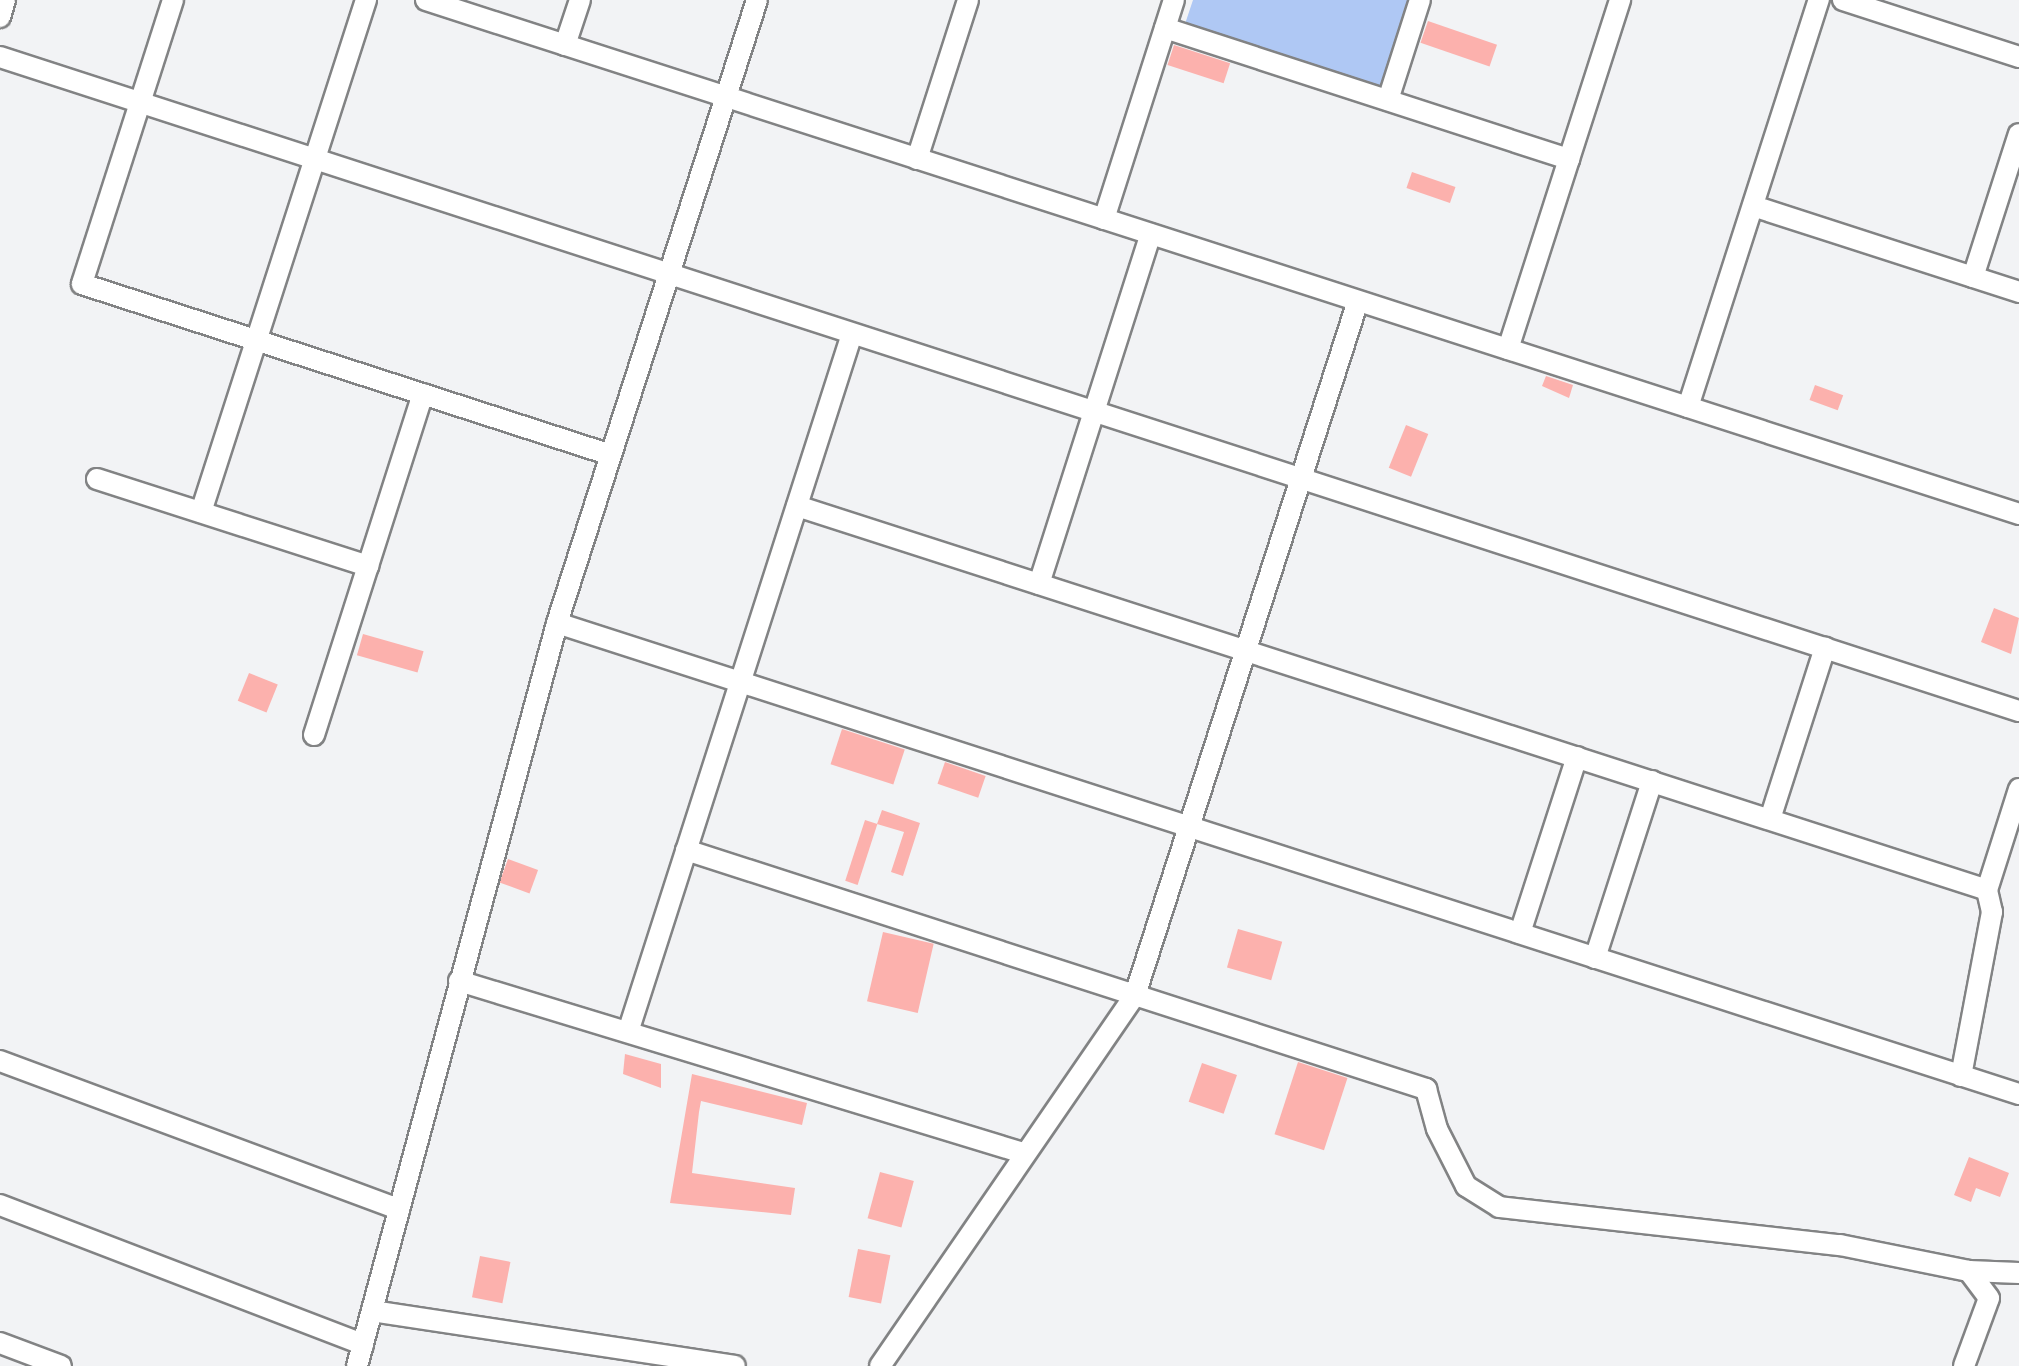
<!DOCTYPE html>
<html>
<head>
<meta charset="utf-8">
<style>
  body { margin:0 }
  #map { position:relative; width:2019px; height:1366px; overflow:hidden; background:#f2f3f5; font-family:"Roboto Condensed",sans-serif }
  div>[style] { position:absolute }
  .green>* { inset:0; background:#afc8f4 }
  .building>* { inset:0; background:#fcb1ad; transform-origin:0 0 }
  .roads { filter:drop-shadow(2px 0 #828384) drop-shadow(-2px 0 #828384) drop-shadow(0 2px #828384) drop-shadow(0 -2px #828384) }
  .minor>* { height:20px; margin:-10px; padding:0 10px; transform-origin:10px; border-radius:10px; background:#fff }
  span { translate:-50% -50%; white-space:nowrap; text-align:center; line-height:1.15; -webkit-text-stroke:8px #f2f3f5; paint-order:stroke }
</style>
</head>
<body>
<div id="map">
  <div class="green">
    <i style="clip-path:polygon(1193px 0,1415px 0,1384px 93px,1184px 27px)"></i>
  </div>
  <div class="building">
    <i style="left:1428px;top:21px;width:73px;height:23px;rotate:19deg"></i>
    <i style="left:1174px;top:45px;width:59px;height:21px;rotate:18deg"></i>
    <i style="left:1412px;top:172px;width:46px;height:17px;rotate:19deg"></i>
    <i style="clip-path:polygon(1546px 376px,1573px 385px,1569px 398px,1542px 386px)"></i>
    <i style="left:1815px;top:385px;width:30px;height:16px;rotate:20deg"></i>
    <i style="left:1406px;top:425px;width:24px;height:46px;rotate:22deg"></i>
    <i style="clip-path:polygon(1994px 608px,2019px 618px,2011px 654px,1981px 642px)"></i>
    <i style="left:363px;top:634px;width:63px;height:22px;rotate:16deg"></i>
    <i style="left:249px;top:673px;width:31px;height:30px;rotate:22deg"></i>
    <i style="left:842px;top:729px;width:66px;height:37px;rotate:18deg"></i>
    <i style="left:945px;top:762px;width:43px;height:23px;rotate:19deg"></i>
    <i style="clip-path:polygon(882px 810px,920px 823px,903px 876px,891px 872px,904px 832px,877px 824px)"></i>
    <i style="left:865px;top:820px;width:13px;height:64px;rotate:18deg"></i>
    <i style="left:508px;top:859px;width:32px;height:25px;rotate:20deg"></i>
    <i style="left:1238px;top:929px;width:46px;height:40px;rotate:16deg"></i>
    <i style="left:883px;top:932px;width:52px;height:71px;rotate:13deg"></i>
    <i style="clip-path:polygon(625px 1054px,661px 1064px,661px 1088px,623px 1074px)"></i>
    <i style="left:1298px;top:1062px;width:52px;height:76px;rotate:18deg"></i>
    <i style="left:1202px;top:1063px;width:37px;height:41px;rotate:19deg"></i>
    <i style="clip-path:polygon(692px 1074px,807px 1103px,802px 1125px,701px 1101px,699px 1112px,692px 1173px,795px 1188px,791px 1215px,670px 1203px)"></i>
    <i style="clip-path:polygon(1969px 1157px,2009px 1173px,2000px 1197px,1976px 1188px,1971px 1202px,1954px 1195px)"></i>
    <i style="left:880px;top:1172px;width:35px;height:48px;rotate:15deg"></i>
    <i style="left:858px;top:1249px;width:33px;height:49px;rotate:11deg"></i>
    <i style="left:480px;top:1256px;width:31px;height:42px;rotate:11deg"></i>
  </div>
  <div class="roads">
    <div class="minor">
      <i style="left:173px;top:0;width:298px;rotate:107.8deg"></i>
      <i style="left:82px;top:284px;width:556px;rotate:17.91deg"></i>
      <i style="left:426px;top:0;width:1674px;rotate:17.88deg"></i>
      <i style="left:1843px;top:0;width:185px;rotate:17.9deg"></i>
      <i style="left:0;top:17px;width:18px;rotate:-74deg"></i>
      <i style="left:1165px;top:28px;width:425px;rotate:18deg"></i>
      <i style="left:565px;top:45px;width:47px;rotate:-71.6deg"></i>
      <i style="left:0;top:57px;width:2122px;rotate:17.95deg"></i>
      <i style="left:1388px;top:100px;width:105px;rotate:-72.3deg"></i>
      <i style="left:917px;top:159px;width:167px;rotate:-72.2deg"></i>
      <i style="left:1753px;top:206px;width:280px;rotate:17.9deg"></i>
      <i style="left:1104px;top:219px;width:230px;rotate:-72.3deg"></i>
      <i style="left:1973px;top:277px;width:150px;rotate:-72.2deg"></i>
      <i style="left:1508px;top:349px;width:367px;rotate:-72.2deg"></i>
      <i style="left:1688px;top:407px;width:428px;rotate:-72.2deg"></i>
      <i style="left:97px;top:479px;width:285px;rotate:17.8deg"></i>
      <i style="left:797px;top:506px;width:1250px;rotate:17.88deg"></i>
      <i style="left:201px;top:512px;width:538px;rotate:-72.14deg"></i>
      <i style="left:1039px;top:584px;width:367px;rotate:-72.3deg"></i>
      <i style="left:557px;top:623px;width:1536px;rotate:17.86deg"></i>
      <i style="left:314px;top:735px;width:358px;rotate:-72.3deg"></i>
      <i style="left:1770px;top:819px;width:180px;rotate:-72.2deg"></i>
      <i style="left:686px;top:850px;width:778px;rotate:17.9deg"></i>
      <i style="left:1426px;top:1089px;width:41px;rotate:74.6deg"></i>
      <i style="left:1437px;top:1129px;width:64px;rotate:63deg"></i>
      <i style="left:1466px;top:1186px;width:39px;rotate:32deg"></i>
      <i style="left:1499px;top:1207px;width:343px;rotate:6.4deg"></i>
      <i style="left:1840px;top:1245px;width:132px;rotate:11.4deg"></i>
      <i style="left:1969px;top:1271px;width:50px;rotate:2.3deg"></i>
      <i style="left:1520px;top:933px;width:185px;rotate:-72.1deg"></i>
      <i style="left:1595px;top:958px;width:186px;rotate:-72.1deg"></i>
      <i style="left:459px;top:981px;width:590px;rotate:16.96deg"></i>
      <i style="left:628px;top:1032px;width:733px;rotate:-72.21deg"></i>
      <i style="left:0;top:1061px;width:426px;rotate:20.4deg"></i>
      <i style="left:1961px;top:1076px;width:167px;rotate:-79.3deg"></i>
      <i style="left:1992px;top:912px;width:23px;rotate:-103deg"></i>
      <i style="left:1987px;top:890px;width:106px;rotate:-72.4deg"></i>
      <i style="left:0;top:1205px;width:389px;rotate:21deg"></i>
      <i style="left:372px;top:1311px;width:367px;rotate:8.6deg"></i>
      <i style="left:0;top:1343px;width:65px;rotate:20.7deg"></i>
      <i style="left:357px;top:1366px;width:769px;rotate:-74.93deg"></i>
      <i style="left:557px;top:623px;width:654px;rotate:-72.2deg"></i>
      <i style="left:880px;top:1366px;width:450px;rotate:-55.5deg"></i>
      <i style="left:1135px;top:995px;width:729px;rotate:-72.19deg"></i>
      <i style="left:1964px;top:1366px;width:72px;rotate:-69.8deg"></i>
      <i style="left:1989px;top:1298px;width:34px;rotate:-127deg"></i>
    </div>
  </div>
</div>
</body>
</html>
